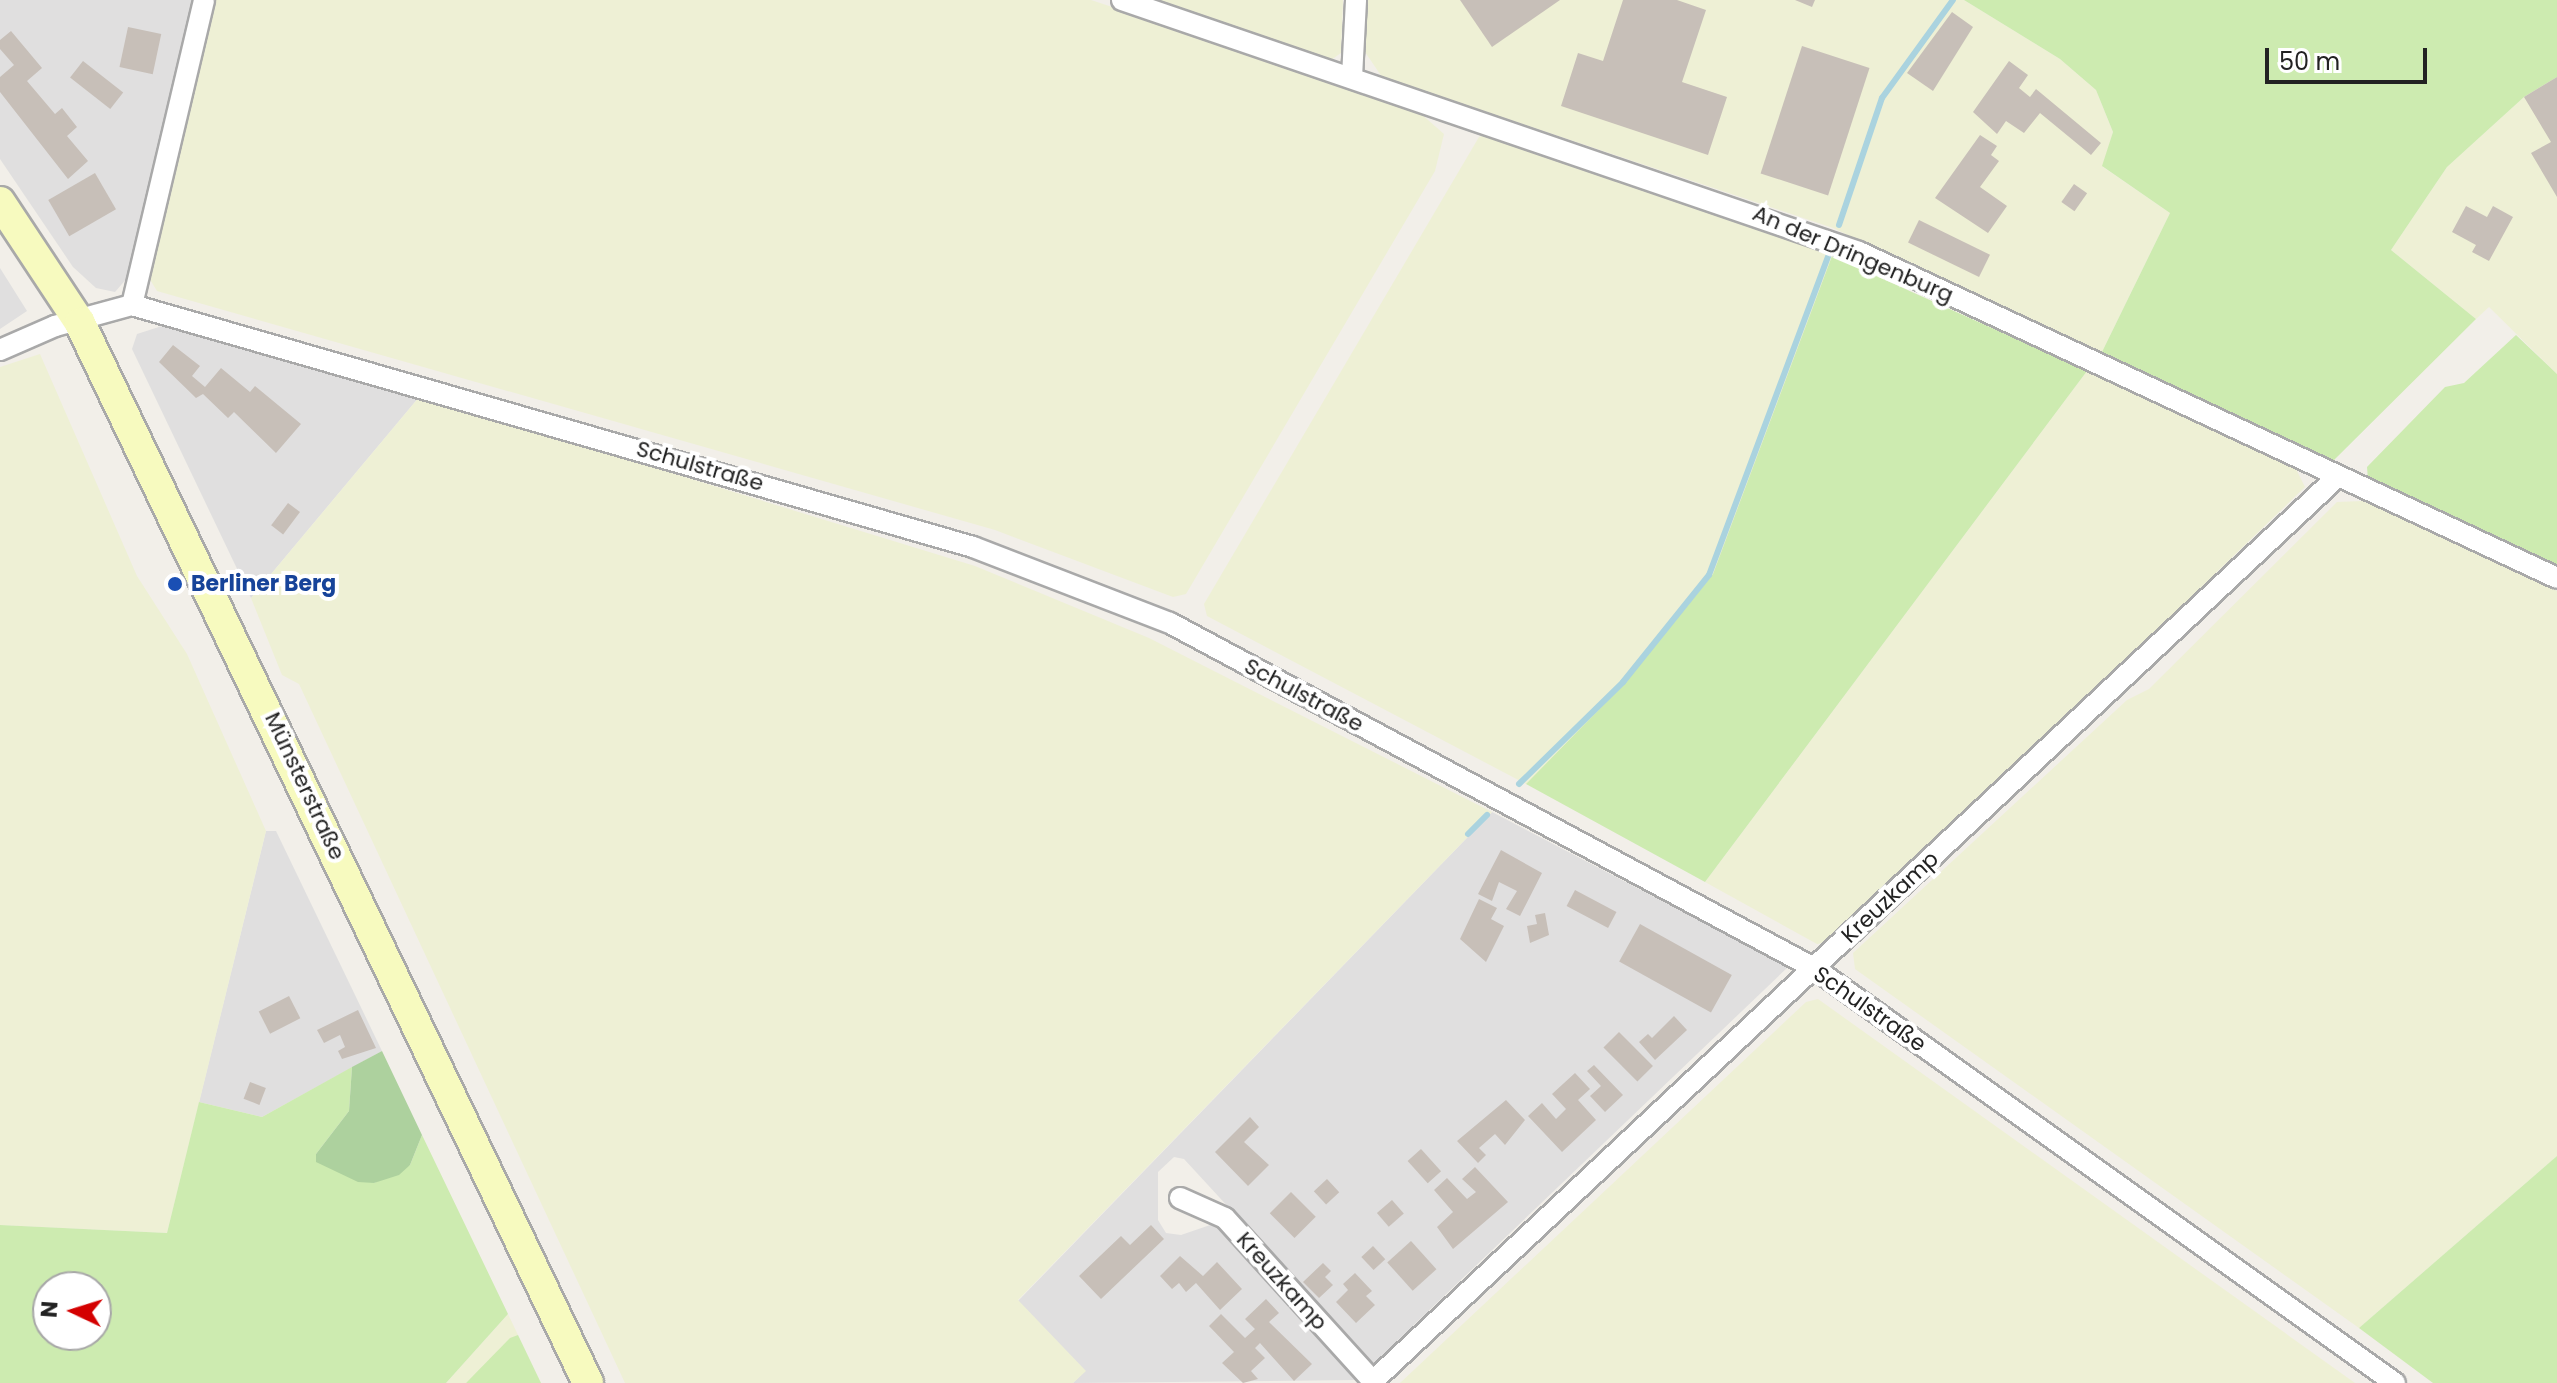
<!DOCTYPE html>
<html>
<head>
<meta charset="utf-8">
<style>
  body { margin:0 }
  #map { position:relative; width:2557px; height:1383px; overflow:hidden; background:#f2efe9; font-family:Poppins,sans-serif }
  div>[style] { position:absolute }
  .residential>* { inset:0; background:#e0dfdf }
  .farmland>* { inset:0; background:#eef0d5 }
  .grass>* { inset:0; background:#cdebb0 }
  .forest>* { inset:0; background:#add19e }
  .stream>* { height:6px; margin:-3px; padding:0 3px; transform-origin:3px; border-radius:3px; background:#aad3df }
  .building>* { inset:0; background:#c7bfb8; transform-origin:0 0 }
  .roads { filter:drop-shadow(2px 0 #a9a9a9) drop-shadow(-2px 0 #a9a9a9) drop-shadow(0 2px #a9a9a9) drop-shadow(0 -2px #a9a9a9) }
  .minor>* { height:20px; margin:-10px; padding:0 10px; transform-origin:10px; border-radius:10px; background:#fff }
  .secondary>* { height:30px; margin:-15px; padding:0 15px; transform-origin:15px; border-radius:15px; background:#f7fabf }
  .dots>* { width:22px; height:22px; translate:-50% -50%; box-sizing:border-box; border:4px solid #fff; border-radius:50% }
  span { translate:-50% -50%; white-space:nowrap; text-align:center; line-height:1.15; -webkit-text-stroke:8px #fff; paint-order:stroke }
  .street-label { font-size:22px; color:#222 }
  .transit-label { font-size:22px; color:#164399; font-weight:700 }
  .left { translate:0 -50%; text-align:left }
  .north { position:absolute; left:32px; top:1271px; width:80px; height:80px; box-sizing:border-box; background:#fff; border:2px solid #a7a7a7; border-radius:50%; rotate:274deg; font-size:22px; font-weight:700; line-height:32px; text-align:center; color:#222 }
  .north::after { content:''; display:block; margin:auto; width:28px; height:36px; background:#d40000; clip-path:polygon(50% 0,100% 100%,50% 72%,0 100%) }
  .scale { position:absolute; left:2265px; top:48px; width:162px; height:36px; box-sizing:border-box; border:4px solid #222; border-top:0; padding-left:10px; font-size:24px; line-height:28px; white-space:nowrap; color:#222; -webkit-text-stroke:6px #fff; paint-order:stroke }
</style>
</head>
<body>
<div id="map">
  <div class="residential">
    <i style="clip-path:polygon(0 0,194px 0,128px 277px,115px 292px,96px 288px,73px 267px,0 159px)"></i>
    <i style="clip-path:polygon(0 268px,27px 311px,0 329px)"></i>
    <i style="clip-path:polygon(162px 326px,420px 396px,251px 598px,132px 349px,137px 334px)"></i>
    <i style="clip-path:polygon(1492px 812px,1788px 967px,1373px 1364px,1184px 1159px,1174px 1157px,1158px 1172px,1158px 1220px,1166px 1233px,1181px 1235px,1216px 1223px,1356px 1380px,1073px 1383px,1085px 1371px,1018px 1301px)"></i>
    <i style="clip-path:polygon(266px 831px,276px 831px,382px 1051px,262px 1117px,199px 1102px)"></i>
  </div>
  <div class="farmland">
    <i style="clip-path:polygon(214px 0,1091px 0,1412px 106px,1444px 134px,1435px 171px,1186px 594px,1173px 597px,995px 530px,157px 291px,149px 278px)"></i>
    <i style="clip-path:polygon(1152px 0,1343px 0,1341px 53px,1331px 60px)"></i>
    <i style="clip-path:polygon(1364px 0,1964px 0,2060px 59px,2096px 90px,2113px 132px,2103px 167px,2170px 213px,2101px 354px,1833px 228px,1382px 77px,1361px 46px)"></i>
    <i style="clip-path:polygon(2557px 77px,2557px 374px,2489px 307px,2476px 319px,2391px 250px,2447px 167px,2524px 97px)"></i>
    <i style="clip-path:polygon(1490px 133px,1832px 256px,1713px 574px,1622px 686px,1526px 784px,1207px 616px,1204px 604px,1479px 137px)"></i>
    <i style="clip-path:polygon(40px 354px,137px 576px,187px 654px,266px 831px,167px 1233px,0 1225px,0 367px)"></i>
    <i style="clip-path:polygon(2087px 371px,2294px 465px,2305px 487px,1834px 941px,1817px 944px,1705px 882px)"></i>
    <i style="clip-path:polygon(420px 396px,975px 566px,1149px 638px,1492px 812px,1018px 1300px,1086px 1371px,1073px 1383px,625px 1383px,299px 684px,282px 675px,251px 598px)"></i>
    <i style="clip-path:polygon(2363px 501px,2557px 591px,2557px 1156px,2359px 1328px,1855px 969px,1853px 953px,2127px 700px,2149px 689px,2337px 502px)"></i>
    <i style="clip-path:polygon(1818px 999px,2355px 1383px,1400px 1383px,1806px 1002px)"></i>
    <i style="clip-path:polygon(508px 1314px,518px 1335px,466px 1383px,446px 1383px)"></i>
  </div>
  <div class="grass">
    <i style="clip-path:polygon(1964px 0,2557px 0,2557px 77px,2524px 97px,2447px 167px,2391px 250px,2476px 319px,2333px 461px,2101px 354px,2170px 213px,2102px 166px,2113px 132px,2096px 90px,2060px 59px)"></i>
    <i style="clip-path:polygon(1832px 256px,2087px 371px,1705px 882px,1526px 784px,1622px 686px,1713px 574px)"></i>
    <i style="clip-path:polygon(2516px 335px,2557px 374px,2557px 565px,2368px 480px,2367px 467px,2445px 387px,2464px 383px)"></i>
    <i style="clip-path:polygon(evenodd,352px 1067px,349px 1111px,316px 1154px,374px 1183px,410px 1165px,422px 1135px,508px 1314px,446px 1383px,0 1383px,0 1225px,167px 1233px,199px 1102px,262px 1117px,352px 1067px,48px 1287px,96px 1287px,96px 1335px,48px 1335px,48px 1287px)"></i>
    <i style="clip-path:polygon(2557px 1156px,2557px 1383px,2433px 1383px,2359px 1328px)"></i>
    <i style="clip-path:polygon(518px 1335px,541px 1383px,466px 1383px,510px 1338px)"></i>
  </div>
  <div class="forest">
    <i style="clip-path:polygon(382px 1051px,422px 1135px,410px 1165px,399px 1175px,374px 1183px,358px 1182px,316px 1162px,316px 1154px,349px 1111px,352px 1067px)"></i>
  </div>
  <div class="stream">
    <i style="left:1839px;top:225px;width:134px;rotate:-71.3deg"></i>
    <i style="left:1882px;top:98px;width:121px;rotate:-54.1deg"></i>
    <i style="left:1519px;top:784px;width:146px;rotate:-44.4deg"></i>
    <i style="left:1623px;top:682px;width:137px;rotate:-51.2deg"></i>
    <i style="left:1709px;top:575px;width:340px;rotate:-69.5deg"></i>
    <i style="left:1468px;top:834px;width:27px;rotate:-45deg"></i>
  </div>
  <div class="building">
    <i style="clip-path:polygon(1460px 0,1560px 0,1492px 47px)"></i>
    <i style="clip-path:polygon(1623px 0,1677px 0,1706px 10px,1682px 82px,1727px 97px,1708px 155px,1561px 106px,1578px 53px,1603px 61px)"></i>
    <i style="clip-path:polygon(1795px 0,1815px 0,1812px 7px)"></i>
    <i style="clip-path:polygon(1952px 12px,1973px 27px,1933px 91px,1907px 73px)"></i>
    <i style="left:128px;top:27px;width:34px;height:41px;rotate:12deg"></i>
    <i style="clip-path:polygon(11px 31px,42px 68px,27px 81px,55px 114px,62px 108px,77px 127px,67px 136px,88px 161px,68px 179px,0 92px,0 77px,14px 65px,0 49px,0 40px)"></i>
    <i style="left:1802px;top:46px;width:71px;height:134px;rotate:18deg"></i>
    <i style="left:83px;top:61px;width:51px;height:21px;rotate:38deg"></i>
    <i style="clip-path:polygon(2009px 61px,2028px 75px,2019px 88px,2030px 97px,2036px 89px,2101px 143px,2091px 155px,2040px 113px,2024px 133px,2006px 121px,1997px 134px,1973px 112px)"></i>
    <i style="clip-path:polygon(2557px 77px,2557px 197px,2531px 153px,2551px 142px,2524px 97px)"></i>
    <i style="clip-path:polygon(1980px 135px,1997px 146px,1991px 155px,1999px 161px,1980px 187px,2007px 206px,1988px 233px,1935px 198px)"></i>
    <i style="left:95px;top:173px;width:42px;height:54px;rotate:60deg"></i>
    <i style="left:2074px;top:184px;width:16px;height:22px;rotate:35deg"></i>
    <i style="clip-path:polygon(2466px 206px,2487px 217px,2493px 206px,2513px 217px,2489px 261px,2472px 252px,2476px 245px,2452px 232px)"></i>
    <i style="left:1919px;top:220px;width:79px;height:25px;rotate:26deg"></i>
    <i style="clip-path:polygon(173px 345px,200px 366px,192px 376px,205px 387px,221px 368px,250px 392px,255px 386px,301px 424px,276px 453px,234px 412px,228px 418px,203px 394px,196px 398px,159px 362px)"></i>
    <i style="left:288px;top:503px;width:15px;height:28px;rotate:37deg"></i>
    <i style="clip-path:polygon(1501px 850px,1542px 873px,1520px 916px,1506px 909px,1517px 891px,1499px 882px,1492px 901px,1478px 894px)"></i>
    <i style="left:1575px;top:890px;width:47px;height:18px;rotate:28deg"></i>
    <i style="clip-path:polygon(1479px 899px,1497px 908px,1491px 919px,1504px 926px,1486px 962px,1460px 939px)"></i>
    <i style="clip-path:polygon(1545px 913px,1549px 935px,1530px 943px,1527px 926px,1537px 924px,1535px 915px)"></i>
    <i style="left:1640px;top:924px;width:105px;height:43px;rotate:29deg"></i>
    <i style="left:289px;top:996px;width:25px;height:34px;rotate:63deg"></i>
    <i style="clip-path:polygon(358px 1010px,376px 1048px,342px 1059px,338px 1051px,345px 1047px,340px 1035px,324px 1043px,317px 1030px)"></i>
    <i style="clip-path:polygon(1674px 1016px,1687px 1030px,1655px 1060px,1639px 1042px,1648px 1034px,1652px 1038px)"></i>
    <i style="left:1619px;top:1032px;width:48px;height:22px;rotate:45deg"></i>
    <i style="clip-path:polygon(1594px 1065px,1623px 1095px,1605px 1112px,1590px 1096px,1601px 1086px,1587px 1071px)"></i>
    <i style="clip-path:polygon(1575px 1073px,1590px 1089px,1578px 1100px,1596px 1120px,1562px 1152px,1528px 1116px,1542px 1103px,1556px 1119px,1566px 1109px,1552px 1094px)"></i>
    <i style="left:250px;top:1082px;width:17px;height:18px;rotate:21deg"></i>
    <i style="clip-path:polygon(1506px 1100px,1525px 1120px,1505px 1145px,1495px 1134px,1479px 1148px,1486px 1155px,1478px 1163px,1457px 1141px)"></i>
    <i style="clip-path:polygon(1250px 1117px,1259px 1127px,1244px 1142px,1269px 1165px,1248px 1186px,1215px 1152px)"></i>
    <i style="left:1421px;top:1149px;width:30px;height:18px;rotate:48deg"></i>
    <i style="clip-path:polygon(1475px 1167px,1508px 1202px,1453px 1249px,1437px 1227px,1453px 1212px,1434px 1190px,1447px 1178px,1467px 1199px,1476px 1192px,1462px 1179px)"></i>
    <i style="left:1327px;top:1179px;width:18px;height:18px;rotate:47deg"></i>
    <i style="left:1291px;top:1192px;width:35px;height:30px;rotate:45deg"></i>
    <i style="left:1392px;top:1200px;width:18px;height:20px;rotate:49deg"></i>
    <i style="clip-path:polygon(1151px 1225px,1164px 1239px,1101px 1299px,1079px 1276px,1121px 1236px,1130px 1245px)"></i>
    <i style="left:1411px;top:1241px;width:38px;height:32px;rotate:48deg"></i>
    <i style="left:1373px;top:1246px;width:18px;height:16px;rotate:47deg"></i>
    <i style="clip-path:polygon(1180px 1256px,1203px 1276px,1217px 1262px,1242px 1289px,1220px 1310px,1196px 1283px,1186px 1292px,1179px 1283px,1172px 1289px,1160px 1276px)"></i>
    <i style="clip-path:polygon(1323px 1263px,1331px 1271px,1325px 1277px,1333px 1285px,1319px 1298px,1303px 1282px)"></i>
    <i style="clip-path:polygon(1355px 1273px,1372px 1291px,1366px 1296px,1375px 1305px,1356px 1323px,1336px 1302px,1348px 1290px,1343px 1284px)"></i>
    <i style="clip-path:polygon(1266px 1299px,1279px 1313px,1269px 1322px,1312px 1364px,1294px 1381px,1260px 1343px,1255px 1348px,1265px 1358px,1251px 1371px,1258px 1379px,1243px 1383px,1222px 1363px,1234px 1352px,1209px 1326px,1221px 1314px,1245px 1338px,1255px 1329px,1245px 1319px)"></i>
  </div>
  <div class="roads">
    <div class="minor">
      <i style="left:1122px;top:0;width:779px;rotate:18.88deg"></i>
      <i style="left:1859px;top:252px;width:770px;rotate:25.03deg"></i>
      <i style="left:1352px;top:77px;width:77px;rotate:-87deg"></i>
      <i style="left:132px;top:305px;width:313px;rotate:-76.7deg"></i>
      <i style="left:0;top:350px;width:60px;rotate:-23.6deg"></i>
      <i style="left:55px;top:326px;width:80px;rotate:-15.3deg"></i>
      <i style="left:132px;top:305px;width:875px;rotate:16.05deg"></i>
      <i style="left:973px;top:547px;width:211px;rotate:21.1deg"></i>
      <i style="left:1170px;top:623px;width:731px;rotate:28.18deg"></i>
      <i style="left:1814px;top:968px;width:714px;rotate:35.54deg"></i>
      <i style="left:1180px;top:1198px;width:49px;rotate:24deg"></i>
      <i style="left:1225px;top:1218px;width:220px;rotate:47.8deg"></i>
      <i style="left:1371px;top:1383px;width:1324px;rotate:-43.16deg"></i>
    </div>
    <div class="secondary">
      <i style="left:0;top:202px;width:145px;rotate:56.5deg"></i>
      <i style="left:80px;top:323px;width:1175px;rotate:64.39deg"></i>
    </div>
  </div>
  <div class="dots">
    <i style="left:175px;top:584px;background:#1a4fb4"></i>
  </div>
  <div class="street-label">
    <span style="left:1853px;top:254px;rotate:23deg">An der Dringenburg</span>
    <span style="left:700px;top:466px;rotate:16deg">Schulstraße</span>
    <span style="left:1304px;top:695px;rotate:28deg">Schulstraße</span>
    <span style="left:305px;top:786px;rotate:65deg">Münsterstraße</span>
    <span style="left:1890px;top:897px;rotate:-43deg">Kreuzkamp</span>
    <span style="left:1870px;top:1009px;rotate:35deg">Schulstraße</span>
    <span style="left:1282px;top:1281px;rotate:48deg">Kreuzkamp</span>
  </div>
  <div class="transit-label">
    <span class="left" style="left:191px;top:584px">Berliner Berg</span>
  </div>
  <div class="north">N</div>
  <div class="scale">50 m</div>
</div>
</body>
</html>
